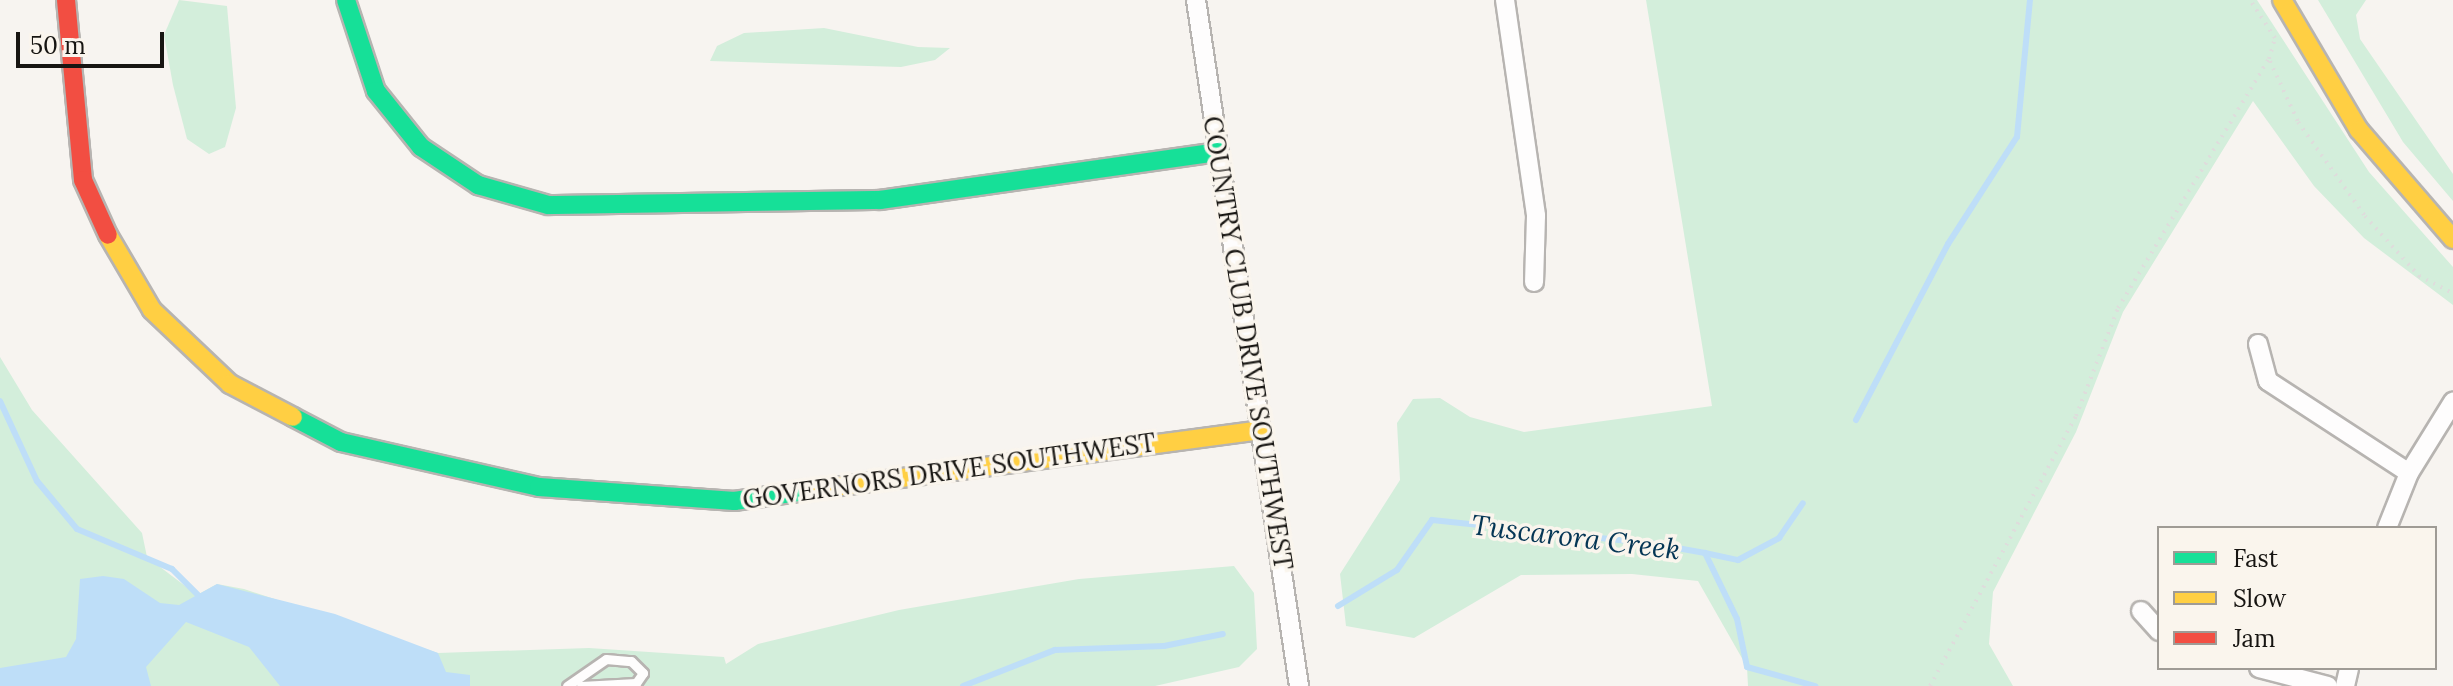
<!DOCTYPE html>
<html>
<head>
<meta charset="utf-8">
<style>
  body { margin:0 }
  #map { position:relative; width:2453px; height:686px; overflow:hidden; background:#f7f4f0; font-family:Lora,serif }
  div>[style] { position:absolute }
  .green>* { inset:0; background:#d3eedb }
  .water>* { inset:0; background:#bedef8 }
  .stream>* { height:6px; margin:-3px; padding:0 3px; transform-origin:3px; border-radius:3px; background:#bedef8 }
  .path>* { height:4px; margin-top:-2px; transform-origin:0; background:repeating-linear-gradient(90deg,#dedddc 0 2px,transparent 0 8px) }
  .roads { filter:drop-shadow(2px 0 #b7b4b1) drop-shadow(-2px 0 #b7b4b1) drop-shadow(0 2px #b7b4b1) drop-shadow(0 -2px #b7b4b1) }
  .lane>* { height:9px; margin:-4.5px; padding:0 4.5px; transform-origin:4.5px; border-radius:4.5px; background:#fefdfd }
  .street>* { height:18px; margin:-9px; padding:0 9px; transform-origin:9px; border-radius:9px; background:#fefdfd }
  .fast>* { height:18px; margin:-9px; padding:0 9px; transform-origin:9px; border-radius:9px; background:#16e098 }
  .slow>* { height:18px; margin:-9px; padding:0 9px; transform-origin:9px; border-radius:9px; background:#ffcf43 }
  .jam>* { height:18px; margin:-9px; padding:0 9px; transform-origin:9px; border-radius:9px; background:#f24e42 }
  span { translate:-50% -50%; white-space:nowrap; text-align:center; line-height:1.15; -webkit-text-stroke:7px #faf5ed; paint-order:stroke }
  .street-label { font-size:26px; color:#171512 }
  .water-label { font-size:28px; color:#053655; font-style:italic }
  .legend { position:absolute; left:2157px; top:526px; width:280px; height:144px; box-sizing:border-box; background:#faf5ed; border:2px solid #9f9b95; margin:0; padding:10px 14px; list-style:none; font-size:24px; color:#171512 }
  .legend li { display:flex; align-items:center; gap:16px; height:40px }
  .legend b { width:40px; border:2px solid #9f9b95 }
  .scale { position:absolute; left:16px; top:32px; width:148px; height:36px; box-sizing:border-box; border:4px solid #171512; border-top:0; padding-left:10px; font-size:24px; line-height:28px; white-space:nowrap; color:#171512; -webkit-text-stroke:6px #faf5ed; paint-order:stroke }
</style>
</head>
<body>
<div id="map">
  <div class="green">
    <i style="clip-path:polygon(179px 0,227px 6px,236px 108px,225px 147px,209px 154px,187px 139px,173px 85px,164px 35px)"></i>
    <i style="clip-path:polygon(1646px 0,2257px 0,2369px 172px,2453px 267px,2453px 305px,2364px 238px,2314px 186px,2253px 101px,2123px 312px,2076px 432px,1993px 592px,1989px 644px,2013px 686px,1748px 686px,1747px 667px,1698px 581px,1632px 574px,1521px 575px,1414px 638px,1346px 626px,1340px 574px,1400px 480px,1397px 423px,1413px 399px,1440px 398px,1470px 417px,1524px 432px,1712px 406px)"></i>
    <i style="clip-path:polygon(2318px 0,2366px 0,2356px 15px,2360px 39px,2453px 174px,2453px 201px,2403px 142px)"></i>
    <i style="clip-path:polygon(824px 28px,918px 47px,950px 48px,935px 60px,901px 67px,710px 61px,717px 46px,744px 33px)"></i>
    <i style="clip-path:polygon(0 357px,32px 410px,142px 533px,147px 557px,197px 595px,217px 584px,244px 589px,438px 653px,589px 648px,724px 657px,726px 664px,758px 644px,899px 610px,1079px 579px,1234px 566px,1254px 593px,1257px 649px,1239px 667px,1155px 686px,0 686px)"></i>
  </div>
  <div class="water">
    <i style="clip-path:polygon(103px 576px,124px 579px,160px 603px,179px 605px,217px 584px,335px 614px,438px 653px,446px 672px,470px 675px,470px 686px,280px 686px,249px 647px,186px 622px,146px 667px,151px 686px,0 686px,0 668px,66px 657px,76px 639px,80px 579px)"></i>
  </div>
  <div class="stream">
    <i style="left:0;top:401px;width:88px;rotate:65.2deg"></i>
    <i style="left:37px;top:481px;width:62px;rotate:50.2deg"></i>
    <i style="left:77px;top:529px;width:103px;rotate:22.8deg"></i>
    <i style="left:172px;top:569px;width:37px;rotate:45deg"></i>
    <i style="left:1856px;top:420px;width:199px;rotate:-62.4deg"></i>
    <i style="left:1948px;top:244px;width:127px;rotate:-57.2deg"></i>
    <i style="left:2017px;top:137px;width:138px;rotate:-84.6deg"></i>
    <i style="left:1705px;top:553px;width:34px;rotate:12deg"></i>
    <i style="left:1738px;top:560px;width:47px;rotate:-28.2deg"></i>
    <i style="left:1779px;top:538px;width:42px;rotate:-55.6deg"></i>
    <i style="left:1338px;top:606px;width:69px;rotate:-31.4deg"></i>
    <i style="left:1397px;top:570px;width:61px;rotate:-55deg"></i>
    <i style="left:1432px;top:520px;width:218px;rotate:6.1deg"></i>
    <i style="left:1649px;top:543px;width:57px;rotate:10.1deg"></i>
    <i style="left:1705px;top:553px;width:73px;rotate:64.1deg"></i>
    <i style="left:1737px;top:619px;width:49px;rotate:78.2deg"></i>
    <i style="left:1747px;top:667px;width:71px;rotate:15.6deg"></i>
    <i style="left:963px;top:686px;width:99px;rotate:-21.4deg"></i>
    <i style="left:1055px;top:650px;width:109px;rotate:-2.1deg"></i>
    <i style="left:1164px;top:646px;width:60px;rotate:-11.5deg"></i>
  </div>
  <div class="path">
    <i style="left:2270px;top:61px;width:67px;rotate:65.3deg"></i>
    <i style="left:2298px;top:122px;width:115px;rotate:54.5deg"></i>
    <i style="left:2365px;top:216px;width:81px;rotate:48deg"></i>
    <i style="left:2419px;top:276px;width:38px;rotate:27deg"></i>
    <i style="left:1930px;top:686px;width:307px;rotate:-61.6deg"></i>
    <i style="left:2076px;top:416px;width:116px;rotate:-68.7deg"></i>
    <i style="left:2118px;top:308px;width:291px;rotate:-58.8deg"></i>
    <i style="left:2269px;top:59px;width:22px;rotate:-74deg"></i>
    <i style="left:2275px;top:38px;width:45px;rotate:-123.3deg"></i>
  </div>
  <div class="roads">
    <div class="lane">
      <i style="left:567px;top:686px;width:47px;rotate:-34.7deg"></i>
      <i style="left:606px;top:659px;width:25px;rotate:5deg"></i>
      <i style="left:631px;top:661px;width:17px;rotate:45deg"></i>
      <i style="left:643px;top:673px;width:12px;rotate:125deg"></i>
      <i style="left:636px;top:683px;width:55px;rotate:176.9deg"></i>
    </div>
    <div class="street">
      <i style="left:1196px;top:0;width:694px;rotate:81.46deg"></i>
      <i style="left:1505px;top:0;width:218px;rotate:81.8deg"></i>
      <i style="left:1536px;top:216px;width:66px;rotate:91.7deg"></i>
      <i style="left:2258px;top:344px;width:38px;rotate:75deg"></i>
      <i style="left:2268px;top:381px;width:168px;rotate:33.1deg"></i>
      <i style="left:2387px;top:528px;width:59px;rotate:-68.2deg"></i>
      <i style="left:2409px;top:473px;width:84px;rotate:-58.2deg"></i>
      <i style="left:2141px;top:611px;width:27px;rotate:48deg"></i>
      <i style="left:2259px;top:668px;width:71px;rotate:14.6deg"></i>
      <i style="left:2345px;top:686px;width:18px;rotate:-77deg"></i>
    </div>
    <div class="fast">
      <i style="left:346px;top:0;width:96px;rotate:71.8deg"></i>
      <i style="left:376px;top:91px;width:72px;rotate:51.2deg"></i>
      <i style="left:421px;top:147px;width:69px;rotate:33.7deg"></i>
      <i style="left:478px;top:185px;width:73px;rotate:15.9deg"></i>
      <i style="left:548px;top:205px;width:332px;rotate:-0.9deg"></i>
      <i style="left:880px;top:200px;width:342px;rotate:-8.1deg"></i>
      <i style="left:293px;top:417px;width:54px;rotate:27.5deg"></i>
      <i style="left:341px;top:442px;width:203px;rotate:12.8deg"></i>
      <i style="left:539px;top:487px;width:196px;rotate:4.1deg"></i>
      <i style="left:734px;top:501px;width:79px;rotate:-8deg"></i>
    </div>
    <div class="slow">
      <i style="left:2282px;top:0;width:151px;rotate:59.4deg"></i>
      <i style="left:2359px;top:130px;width:144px;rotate:49.2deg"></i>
      <i style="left:108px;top:235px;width:87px;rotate:59.6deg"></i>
      <i style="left:152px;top:310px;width:108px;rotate:43.5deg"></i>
      <i style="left:230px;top:384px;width:71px;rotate:27.6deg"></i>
      <i style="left:812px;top:490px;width:453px;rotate:-7.6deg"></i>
    </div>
    <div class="jam">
      <i style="left:66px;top:0;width:181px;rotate:84.6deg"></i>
      <i style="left:83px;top:180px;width:60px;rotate:65.6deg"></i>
    </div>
  </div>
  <div class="street-label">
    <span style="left:1248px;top:343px;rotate:81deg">COUNTRY CLUB DRIVE SOUTHWEST</span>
    <span style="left:949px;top:471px;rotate:-8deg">GOVERNORS DRIVE SOUTHWEST</span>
  </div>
  <div class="water-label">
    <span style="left:1576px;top:537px;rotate:7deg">Tuscarora Creek</span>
  </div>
  <ul class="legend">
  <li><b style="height:10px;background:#16e098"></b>Fast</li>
  <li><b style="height:10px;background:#ffcf43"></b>Slow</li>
  <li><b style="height:10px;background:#f24e42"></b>Jam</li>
  </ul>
  <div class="scale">50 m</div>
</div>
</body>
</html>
